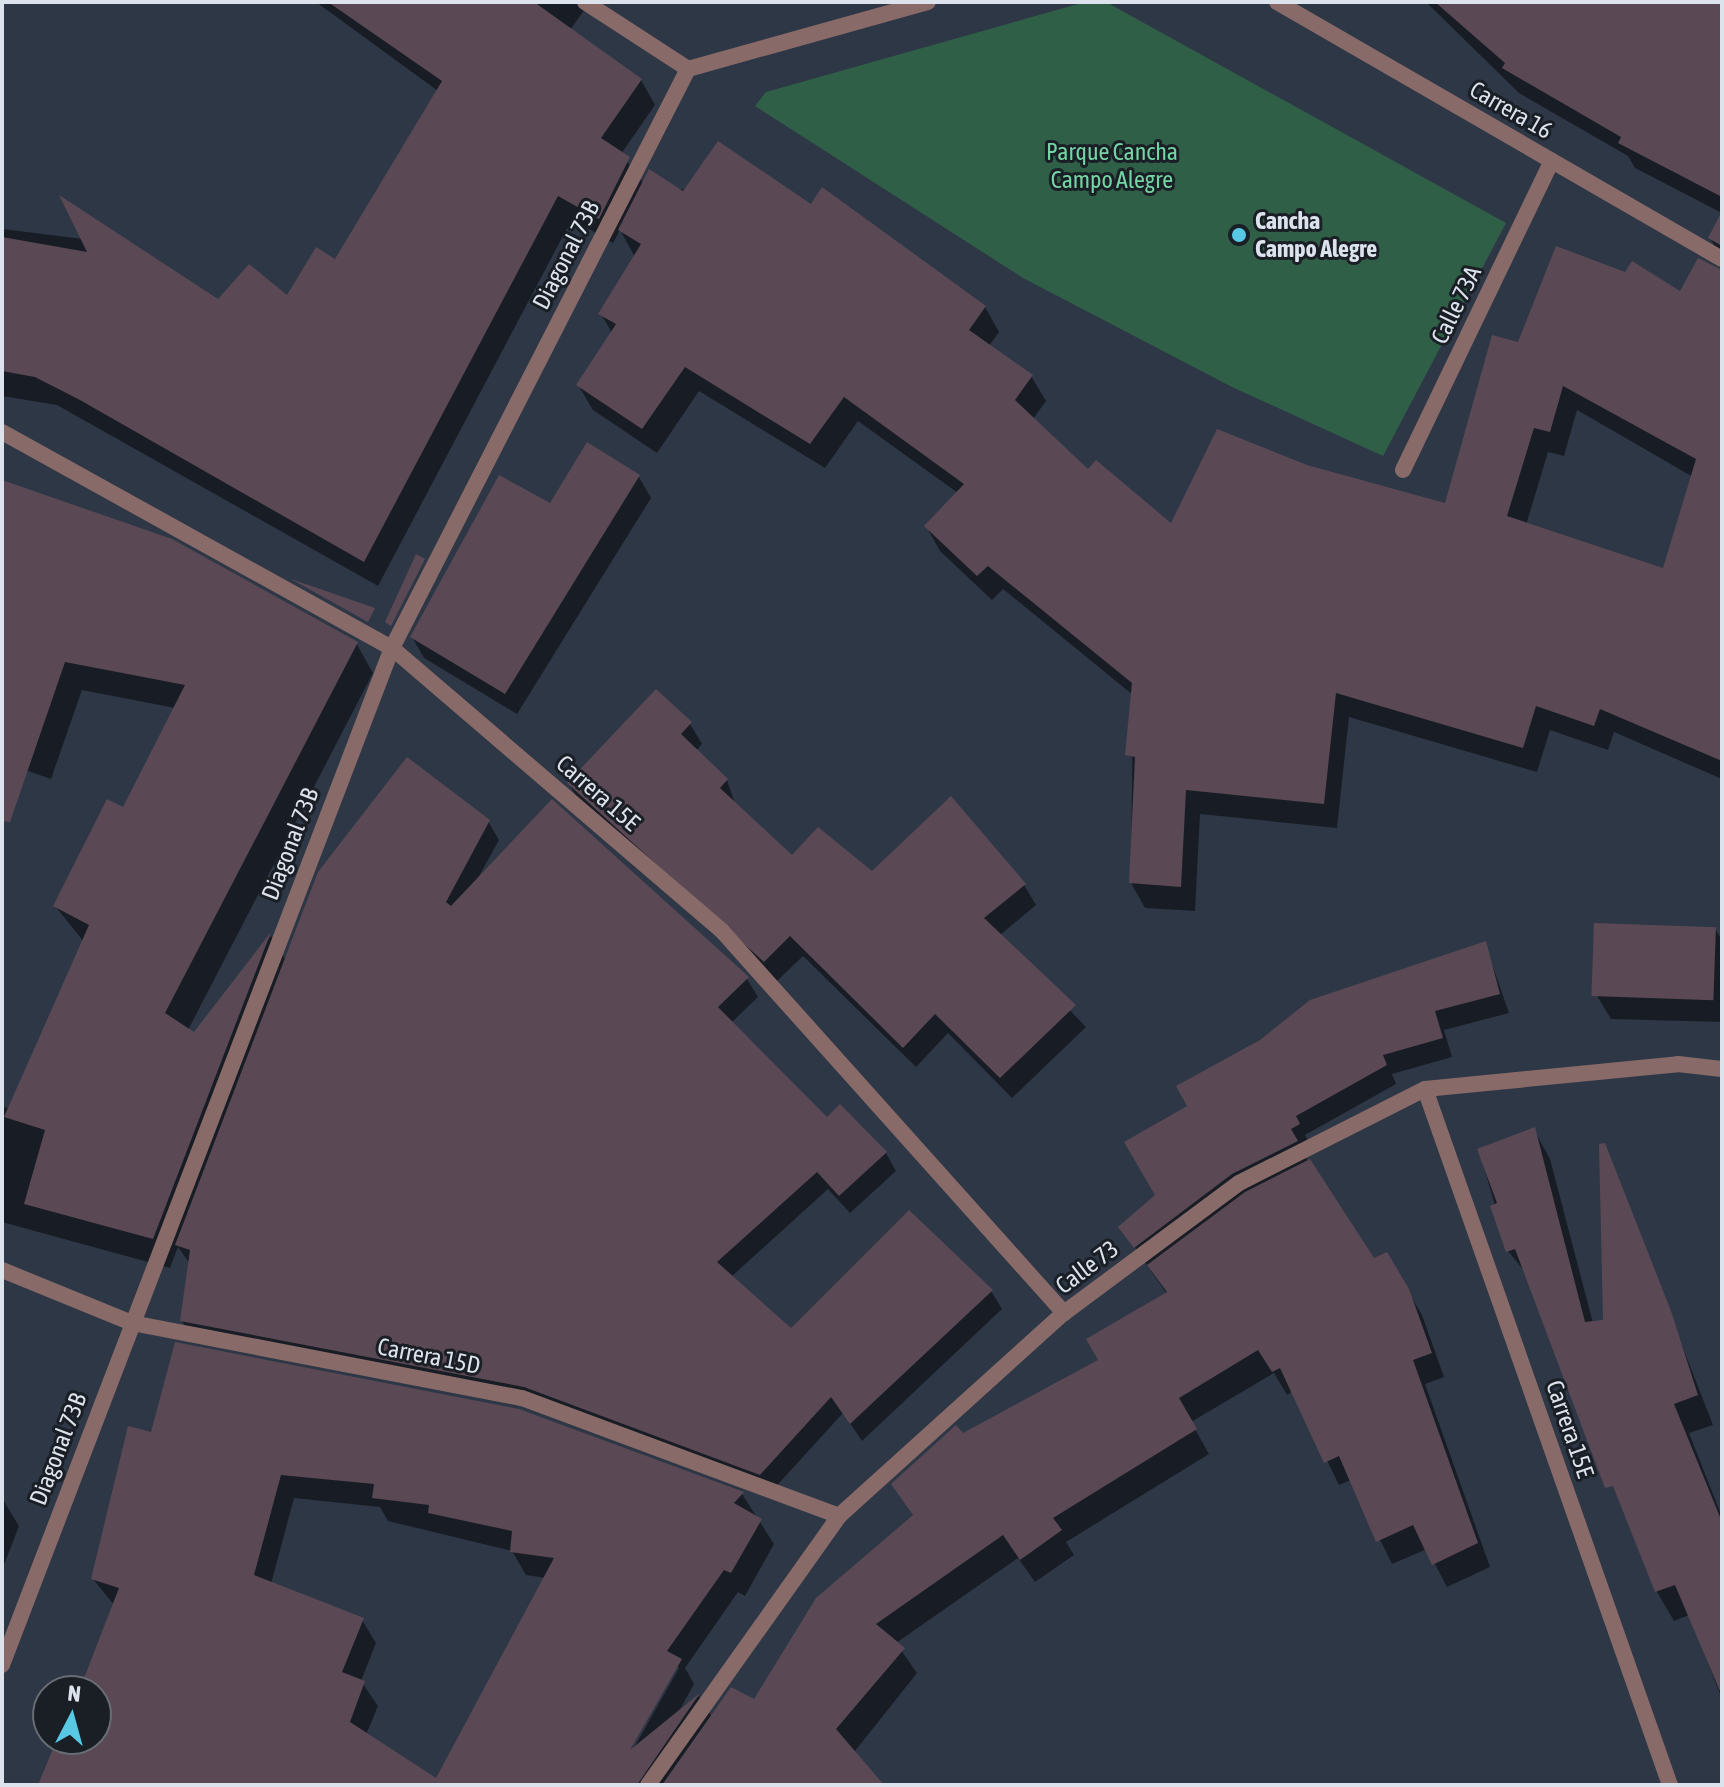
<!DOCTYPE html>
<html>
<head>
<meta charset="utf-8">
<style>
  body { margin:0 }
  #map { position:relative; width:1724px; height:1787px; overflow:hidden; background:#2e3746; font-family:"Asap Condensed",sans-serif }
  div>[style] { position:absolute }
  .green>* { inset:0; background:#2f5f47 }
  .shadow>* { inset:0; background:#0007 }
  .building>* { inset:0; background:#5a4954; transform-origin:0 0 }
  .service>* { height:16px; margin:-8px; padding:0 8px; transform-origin:8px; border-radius:8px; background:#886a69 }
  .minor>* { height:16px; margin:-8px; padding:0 8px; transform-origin:8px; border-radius:8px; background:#886a69 }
  .dots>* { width:22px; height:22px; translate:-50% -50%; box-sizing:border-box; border:4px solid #1a1e25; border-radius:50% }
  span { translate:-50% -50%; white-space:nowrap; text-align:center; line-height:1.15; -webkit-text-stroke:6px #1a1e25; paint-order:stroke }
  .street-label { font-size:24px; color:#dde3ed }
  .park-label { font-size:24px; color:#74d5a4 }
  .poi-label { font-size:24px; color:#dde3ed; font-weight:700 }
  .left { translate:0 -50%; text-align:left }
  .frame { position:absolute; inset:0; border:4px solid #dde3ed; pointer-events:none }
  .north { position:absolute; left:32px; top:1675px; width:80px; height:80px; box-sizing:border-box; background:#1a1e25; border:2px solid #686d75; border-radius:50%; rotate:6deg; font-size:22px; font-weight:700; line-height:32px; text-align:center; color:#dde3ed }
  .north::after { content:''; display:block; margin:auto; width:28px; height:36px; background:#58c9e4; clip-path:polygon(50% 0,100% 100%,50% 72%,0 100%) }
</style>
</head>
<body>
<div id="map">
  <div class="green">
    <i style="clip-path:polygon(1085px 2px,1106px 2px,1506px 223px,1383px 456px,1232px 387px,1023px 278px,755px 106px,766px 92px)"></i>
  </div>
  <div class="shadow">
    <i style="clip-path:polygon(evenodd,316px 2px,590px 2px,570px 30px,641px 80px,655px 105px,621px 154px,644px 184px,811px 207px,985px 307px,999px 332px,989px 346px,1031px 376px,1046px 401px,1033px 419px,1089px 472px,1172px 526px,1306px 467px,1446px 506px,1519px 344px,1681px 294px,1722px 272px,1722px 779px,1614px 732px,1608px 750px,1550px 730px,1537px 772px,1349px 717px,1337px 828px,1200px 814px,1195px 911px,1145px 908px,1131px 883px,1133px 695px,1003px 589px,992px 600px,940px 551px,926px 526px,958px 493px,858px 421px,825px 468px,699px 391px,657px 453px,593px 410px,578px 385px,612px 333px,601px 314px,635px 257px,620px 230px,613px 243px,572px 219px,378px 586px,57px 405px,2px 396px,2px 229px,83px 239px,218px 302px,287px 298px,336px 262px,438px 91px,316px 2px,1577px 410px,1693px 477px,1664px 570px,1526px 525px,1548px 452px,1564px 456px,1577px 410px)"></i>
    <i style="clip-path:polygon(1426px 2px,1705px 2px,1722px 11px,1722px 213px,1635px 168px,1628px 156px,1519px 93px)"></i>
    <i style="clip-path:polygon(1722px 216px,1722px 259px,1710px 238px)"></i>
    <i style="clip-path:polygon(639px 477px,651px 498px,517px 714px,424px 658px,412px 637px,551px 506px)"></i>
    <i style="clip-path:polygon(2px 483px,356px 643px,373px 673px,188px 1030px,195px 1034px,271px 936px,286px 961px,488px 821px,499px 840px,478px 878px,747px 979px,758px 997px,731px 1023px,827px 1120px,886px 1153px,896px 1171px,850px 1213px,828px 1189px,731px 1277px,791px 1331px,991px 1291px,1002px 1309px,862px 1441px,843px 1413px,771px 1492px,536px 1405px,193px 1339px,182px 1321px,190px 1264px,178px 1247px,170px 1268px,2px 1222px,2px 1106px,9px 1109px,84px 942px,55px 906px,124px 810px,175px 708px,82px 690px,51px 779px,2px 762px)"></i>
    <i style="clip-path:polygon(690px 724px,702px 744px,696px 751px,727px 780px,735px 804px,792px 857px,873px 874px,1024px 885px,1036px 905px,999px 936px,1086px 1027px,1012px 1098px,948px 1033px,916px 1067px,803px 956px,777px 981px,581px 804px,569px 784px)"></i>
    <i style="clip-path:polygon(1715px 929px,1722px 940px,1722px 1022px,1611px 1019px,1597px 996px)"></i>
    <i style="clip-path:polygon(evenodd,1485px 944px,1509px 1013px,1444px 1030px,1452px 1057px,1392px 1074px,1396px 1084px,1305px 1135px,1310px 1144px,1300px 1149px,1373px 1260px,1386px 1254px,1422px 1315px,1444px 1377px,1425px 1384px,1490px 1567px,1447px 1587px,1427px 1549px,1392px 1564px,1351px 1480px,1339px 1485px,1293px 1391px,1287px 1395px,1274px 1373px,1191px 1422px,1209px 1454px,1066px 1542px,1074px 1555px,1035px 1582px,1018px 1558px,896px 1643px,917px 1673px,828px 1785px,40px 1785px,59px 1739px,96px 1739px,96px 1691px,79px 1691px,114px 1605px,93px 1579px,152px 1434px,518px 1411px,742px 1494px,774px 1544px,745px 1596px,738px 1592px,685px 1668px,694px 1684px,678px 1713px,699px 1696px,712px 1717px,755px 1702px,914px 1517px,894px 1484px,963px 1436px,1101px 1361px,1167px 1294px,1121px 1227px,1485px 944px,294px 1498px,380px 1507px,388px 1521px,512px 1551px,526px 1575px,546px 1578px,437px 1781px,366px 1735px,378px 1706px,361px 1681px,376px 1643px,362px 1620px,271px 1584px,294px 1498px,1485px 944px,676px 1665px,679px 1668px,627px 1760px,623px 1758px,676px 1665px)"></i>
    <i style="clip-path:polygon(1534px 1130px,1550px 1159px,1593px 1323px,1605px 1321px,1604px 1145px,1713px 1425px,1689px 1433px,1722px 1517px,1722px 1699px,1689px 1615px,1674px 1621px,1657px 1592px,1530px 1278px,1508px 1251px,1479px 1150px)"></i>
    <i style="clip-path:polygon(2px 1498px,19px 1526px,2px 1570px)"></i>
  </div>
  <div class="building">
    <i style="clip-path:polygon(328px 2px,534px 2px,642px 79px,601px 138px,630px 157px,599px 219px,558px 196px,364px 562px,80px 400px,35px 377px,2px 371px,2px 237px,87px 252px,59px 195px,218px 299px,249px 264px,287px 295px,316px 247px,335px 259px,442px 81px)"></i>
    <i style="clip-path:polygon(1435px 2px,1722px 2px,1722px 197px,1618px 143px,1621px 137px,1502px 68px,1505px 63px)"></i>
    <i style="clip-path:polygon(evenodd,718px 141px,811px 204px,822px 187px,986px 306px,969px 330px,1033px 375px,1015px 400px,1088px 469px,1096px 460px,1171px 523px,1217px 429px,1307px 465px,1445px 503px,1492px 335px,1518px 342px,1556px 246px,1625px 272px,1632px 261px,1680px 291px,1698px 258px,1722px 270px,1722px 761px,1600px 709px,1594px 726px,1536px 706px,1523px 748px,1336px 693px,1324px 804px,1186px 790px,1181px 887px,1129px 883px,1135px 757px,1125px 755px,1132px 683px,988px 566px,977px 576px,924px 526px,964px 484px,844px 397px,810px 444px,685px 367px,642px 429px,576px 385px,616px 324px,598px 314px,641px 244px,618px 230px,649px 169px,683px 191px,718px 141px,1563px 386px,1696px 459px,1663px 568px,1507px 516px,1534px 428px,1550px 432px,1563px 386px)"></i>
    <i style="clip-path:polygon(1722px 211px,1722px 246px,1708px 238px)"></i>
    <i style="clip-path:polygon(587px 442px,640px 475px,505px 694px,410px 637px,499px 475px,550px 503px)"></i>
    <i style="clip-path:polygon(2px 480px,172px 539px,358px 642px,165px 1013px,194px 1032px,271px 932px,153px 1239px,24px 1204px,45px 1130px,4px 1117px,89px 925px,53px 906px,107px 799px,123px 807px,185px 685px,65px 662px,10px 822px,2px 821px)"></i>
    <i style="clip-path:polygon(416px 554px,425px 559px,391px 626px,385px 622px)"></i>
    <i style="clip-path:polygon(291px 579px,375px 608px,368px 622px)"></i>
    <i style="clip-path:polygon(656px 689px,692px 722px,681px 734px,728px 779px,720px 788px,792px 855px,818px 827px,872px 871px,951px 796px,1026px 884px,984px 918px,1076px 1005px,1000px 1078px,935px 1014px,903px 1048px,790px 936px,764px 962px,567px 783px)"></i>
    <i style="clip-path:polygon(407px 757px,490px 820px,446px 902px,451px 906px,552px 799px,749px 977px,718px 1007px,827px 1117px,840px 1104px,887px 1152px,839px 1196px,817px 1172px,717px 1262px,791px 1328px,909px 1210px,993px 1290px,850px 1424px,831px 1397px,760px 1475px,524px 1387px,180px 1321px,190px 1250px,175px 1245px,318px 872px)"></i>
    <i style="left:1594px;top:923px;width:122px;height:73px;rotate:2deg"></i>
    <i style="clip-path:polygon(1486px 941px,1500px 994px,1435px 1011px,1443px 1038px,1383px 1055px,1387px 1065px,1296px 1116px,1300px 1124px,1291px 1129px,1298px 1141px,1232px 1174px,1134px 1248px,1118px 1227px,1155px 1195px,1124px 1142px,1187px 1106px,1176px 1086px,1260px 1040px,1310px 1000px)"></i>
    <i style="clip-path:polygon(1535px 1127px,1585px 1322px,1603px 1320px,1599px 1144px,1605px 1143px,1671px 1311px,1698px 1395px,1674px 1404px,1722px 1522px,1722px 1696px,1675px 1585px,1655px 1592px,1613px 1486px,1605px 1488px,1515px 1249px,1506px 1252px,1490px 1206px,1497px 1203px,1477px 1149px)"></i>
    <i style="clip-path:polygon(1310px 1159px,1374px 1258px,1387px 1252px,1409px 1289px,1432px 1353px,1413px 1360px,1478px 1543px,1432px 1565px,1413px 1525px,1376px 1542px,1339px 1456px,1324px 1463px,1280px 1368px,1272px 1372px,1258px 1350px,1179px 1398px,1197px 1429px,1053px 1518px,1062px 1530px,1020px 1560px,1003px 1535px,876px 1624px,905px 1648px,836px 1729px,884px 1785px,662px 1785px,731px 1687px,754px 1699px,816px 1598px,913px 1515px,891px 1484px,956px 1425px,963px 1433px,1098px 1360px,1086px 1339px,1167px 1292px,1147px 1265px,1245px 1192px)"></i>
    <i style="clip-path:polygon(evenodd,175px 1342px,519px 1409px,744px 1492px,734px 1503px,762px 1519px,731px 1573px,724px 1570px,667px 1651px,682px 1659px,630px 1750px,700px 1693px,637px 1785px,38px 1785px,57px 1739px,96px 1739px,96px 1691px,79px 1691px,119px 1588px,91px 1579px,128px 1426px,151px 1432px,175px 1342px,281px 1475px,374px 1484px,372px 1498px,429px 1505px,428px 1513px,512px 1531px,510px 1552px,554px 1558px,436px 1778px,350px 1722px,365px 1681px,342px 1672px,364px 1618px,254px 1575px,281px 1475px)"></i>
  </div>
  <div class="service">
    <i style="left:1403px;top:470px;width:343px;rotate:-64.3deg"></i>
  </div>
  <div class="minor">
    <i style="left:585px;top:2px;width:123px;rotate:33deg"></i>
    <i style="left:1277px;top:2px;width:514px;rotate:30.01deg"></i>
    <i style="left:688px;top:69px;width:249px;rotate:-15.6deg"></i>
    <i style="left:2px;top:432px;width:446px;rotate:29deg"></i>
    <i style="left:392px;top:648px;width:435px;rotate:40.6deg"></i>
    <i style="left:722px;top:931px;width:513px;rotate:48.16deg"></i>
    <i style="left:1425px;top:1089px;width:738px;rotate:70.61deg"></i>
    <i style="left:2px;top:1270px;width:140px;rotate:22.2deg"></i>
    <i style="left:132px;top:1323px;width:397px;rotate:10.9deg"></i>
    <i style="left:522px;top:1398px;width:338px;rotate:20.4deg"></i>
    <i style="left:2px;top:1665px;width:1089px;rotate:-69.02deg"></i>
    <i style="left:392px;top:648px;width:650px;rotate:-62.92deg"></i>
    <i style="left:648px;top:1785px;width:330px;rotate:-54.6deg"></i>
    <i style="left:839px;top:1516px;width:303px;rotate:-42.1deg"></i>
    <i style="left:1064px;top:1313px;width:218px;rotate:-36.6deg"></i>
    <i style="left:1239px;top:1183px;width:208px;rotate:-26.8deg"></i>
    <i style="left:1425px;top:1089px;width:254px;rotate:-5.6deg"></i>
    <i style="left:1678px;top:1064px;width:44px;rotate:6.5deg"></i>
  </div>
  <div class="dots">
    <i style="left:1239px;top:235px;background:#58c9e4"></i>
  </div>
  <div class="street-label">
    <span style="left:1511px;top:110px;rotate:30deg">Carrera 16</span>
    <span style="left:566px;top:255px;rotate:-63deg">Diagonal 73B</span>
    <span style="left:1456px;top:305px;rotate:-64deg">Calle 73A</span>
    <span style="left:598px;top:793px;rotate:41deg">Carrera 15E</span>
    <span style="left:290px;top:844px;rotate:-69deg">Diagonal 73B</span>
    <span style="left:1087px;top:1267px;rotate:-37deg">Calle 73</span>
    <span style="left:429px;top:1356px;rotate:11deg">Carrera 15D</span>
    <span style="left:1570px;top:1429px;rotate:71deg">Carrera 15E</span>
    <span style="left:58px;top:1449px;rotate:-69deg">Diagonal 73B</span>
  </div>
  <div class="park-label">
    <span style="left:1112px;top:166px">Parque Cancha<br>Campo Alegre</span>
  </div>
  <div class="poi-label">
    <span class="left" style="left:1255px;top:235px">Cancha<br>Campo Alegre</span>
  </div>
  <div class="frame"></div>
  <div class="north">N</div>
</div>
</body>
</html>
